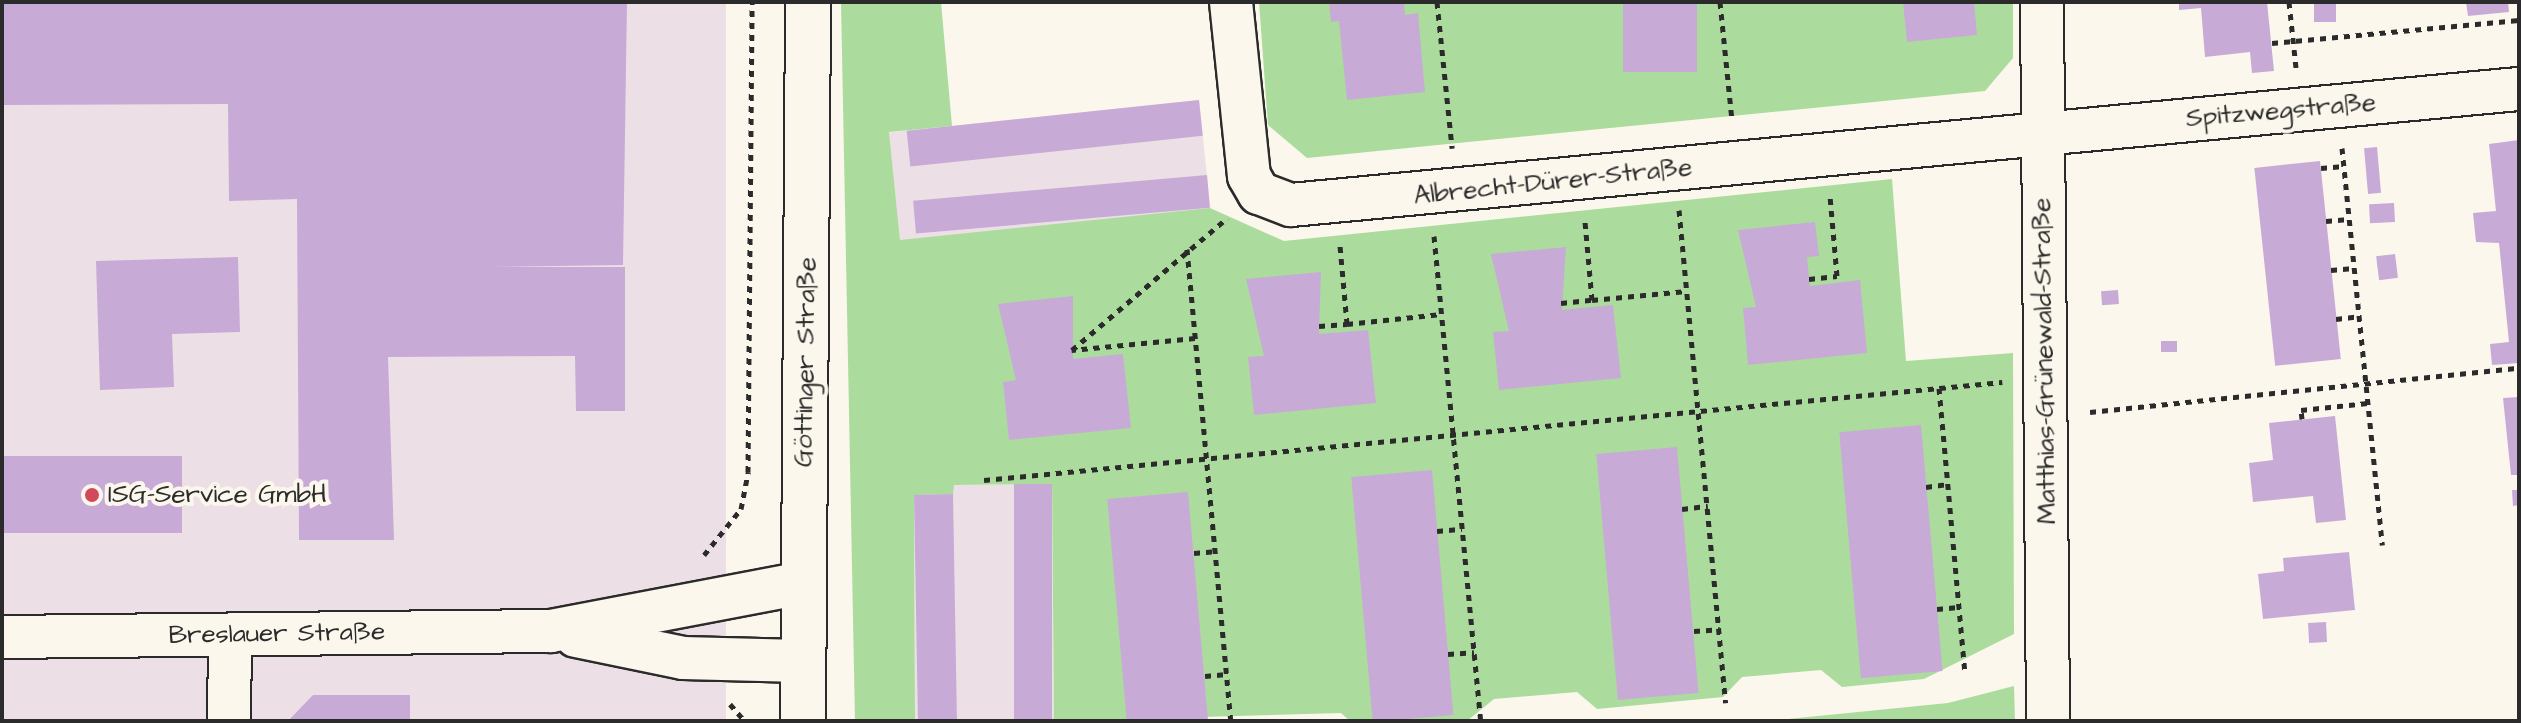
<!DOCTYPE html>
<html>
<head>
<meta charset="utf-8">
<style>
  body { margin:0 }
  #map { position:relative; width:2521px; height:723px; overflow:hidden; background:#fbf7ec; font-family:"Architects Daughter",sans-serif }
  div>[style] { position:absolute }
  .built>* { inset:0; background:#ece0e6; transform-origin:0 0 }
  .green>* { inset:0; background:#acdc9d }
  .building>* { inset:0; background:#c8aad7; transform-origin:0 0 }
  .path>* { height:5px; margin-top:-2.5px; transform-origin:0; background:repeating-linear-gradient(90deg,#2b2b2b 0 6px,transparent 0 12px) }
  .roads { filter:drop-shadow(2px 0 #2b2b2b) drop-shadow(-2px 0 #2b2b2b) drop-shadow(0 2px #2b2b2b) drop-shadow(0 -2px #2b2b2b) }
  .street>* { height:42px; margin:-21px; padding:0 21px; transform-origin:21px; border-radius:21px; background:#fbf7ec }
  .secondary>* { height:44px; margin:-22px; padding:0 22px; transform-origin:22px; border-radius:22px; background:#fbf7ec }
  .dots>* { width:22px; height:22px; translate:-50% -50%; box-sizing:border-box; border:4px solid #fbf7ec; border-radius:50% }
  span { translate:-50% -50%; white-space:nowrap; text-align:center; line-height:1.15; -webkit-text-stroke:8px #fbf7ec; paint-order:stroke }
  .street-label { font-size:26px; color:#2b2b2b }
  .poi-label { font-size:26px; color:#2b2b2b }
  .left { translate:0 -50%; text-align:left }
  .frame { position:absolute; inset:0; border:4px solid #2b2b2b; pointer-events:none }
</style>
</head>
<body>
<div id="map">
  <div class="built">
    <i style="left:2px;top:2px;width:724px;height:719px"></i>
    <i style="left:1199px;top:100px;width:109px;height:312px;rotate:84deg"></i>
    <i style="clip-path:polygon(1052px 484px,1054px 721px,915px 721px,914px 495px,953px 494px,953px 485px)"></i>
  </div>
  <div class="green">
    <i style="clip-path:polygon(841px 2px,941px 2px,952px 126px,889px 132px,900px 240px,1210px 208px,1284px 241px,1892px 179px,1906px 361px,2013px 353px,2014px 634px,1924px 679px,1842px 687px,1821px 670px,1742px 677px,1723px 697px,1597px 709px,1577px 692px,1494px 699px,1467px 721px,1350px 721px,1341px 713px,1054px 721px,1052px 484px,954px 485px,953px 494px,914px 495px,915px 721px,855px 721px)"></i>
    <i style="clip-path:polygon(1259px 2px,2013px 2px,2013px 58px,1985px 91px,1307px 158px,1268px 125px)"></i>
    <i style="clip-path:polygon(2014px 686px,2015px 721px,1768px 721px,1948px 703px)"></i>
  </div>
  <div class="building">
    <i style="clip-path:polygon(2px 2px,627px 2px,623px 265px,491px 267px,625px 267px,625px 411px,576px 411px,575px 356px,388px 357px,394px 540px,299px 540px,297px 199px,229px 201px,228px 104px,2px 105px)"></i>
    <i style="clip-path:polygon(1329px 2px,1404px 2px,1405px 15px,1418px 13px,1425px 92px,1347px 100px,1339px 21px,1331px 22px)"></i>
    <i style="left:1623px;top:2px;width:74px;height:70px"></i>
    <i style="clip-path:polygon(1903px 2px,1974px 2px,1977px 35px,1907px 42px)"></i>
    <i style="clip-path:polygon(2179px 2px,2267px 2px,2274px 71px,2252px 73px,2250px 52px,2205px 57px,2201px 8px,2179px 10px)"></i>
    <i style="left:2314px;top:2px;width:22px;height:20px"></i>
    <i style="clip-path:polygon(2466px 2px,2508px 2px,2509px 12px,2468px 16px)"></i>
    <i style="left:1199px;top:100px;width:36px;height:294px;rotate:84deg"></i>
    <i style="clip-path:polygon(2519px 140px,2519px 363px,2492px 365px,2490px 344px,2509px 342px,2499px 243px,2476px 242px,2473px 213px,2496px 211px,2489px 144px)"></i>
    <i style="left:2377px;top:147px;width:46px;height:13px;rotate:85deg"></i>
    <i style="left:2320px;top:161px;width:199px;height:66px;rotate:84deg"></i>
    <i style="left:1207px;top:175px;width:33px;height:295px;rotate:85deg"></i>
    <i style="left:2394px;top:203px;width:19px;height:25px;rotate:87deg"></i>
    <i style="clip-path:polygon(1815px 222px,1819px 256px,1807px 257px,1810px 286px,1860px 280px,1867px 353px,1748px 365px,1743px 308px,1756px 307px,1738px 230px)"></i>
    <i style="clip-path:polygon(1566px 247px,1562px 310px,1613px 305px,1621px 378px,1499px 390px,1493px 332px,1509px 331px,1491px 254px)"></i>
    <i style="left:2395px;top:254px;width:24px;height:19px;rotate:83deg"></i>
    <i style="clip-path:polygon(238px 257px,240px 332px,172px 334px,174px 387px,100px 390px,96px 261px)"></i>
    <i style="clip-path:polygon(1321px 272px,1319px 334px,1368px 330px,1376px 403px,1254px 415px,1248px 357px,1264px 356px,1246px 279px)"></i>
    <i style="left:2118px;top:290px;width:14px;height:17px;rotate:86deg"></i>
    <i style="clip-path:polygon(1073px 296px,1073px 359px,1123px 354px,1131px 428px,1009px 440px,1003px 382px,1016px 380px,998px 304px)"></i>
    <i style="left:2177px;top:341px;width:11px;height:16px;rotate:90deg"></i>
    <i style="clip-path:polygon(2519px 397px,2519px 475px,2511px 475px,2503px 398px)"></i>
    <i style="clip-path:polygon(2335px 416px,2346px 520px,2316px 523px,2313px 496px,2253px 502px,2249px 463px,2273px 460px,2269px 423px)"></i>
    <i style="left:1921px;top:425px;width:247px;height:82px;rotate:85deg"></i>
    <i style="left:1677px;top:447px;width:247px;height:81px;rotate:85deg"></i>
    <i style="left:2px;top:456px;width:180px;height:77px"></i>
    <i style="left:1432px;top:470px;width:246px;height:81px;rotate:85deg"></i>
    <i style="left:1014px;top:484px;width:38px;height:237px"></i>
    <i style="clip-path:polygon(2512px 490px,2519px 490px,2519px 505px,2513px 506px)"></i>
    <i style="left:1188px;top:492px;width:230px;height:81px;rotate:85deg"></i>
    <i style="left:953px;top:494px;width:227px;height:39px;rotate:89deg"></i>
    <i style="clip-path:polygon(2349px 552px,2355px 610px,2263px 619px,2258px 574px,2284px 571px,2283px 558px)"></i>
    <i style="left:2326px;top:622px;width:20px;height:18px;rotate:87deg"></i>
    <i style="clip-path:polygon(313px 695px,410px 695px,410px 721px,288px 721px)"></i>
  </div>
  <div class="path">
    <i style="left:1437px;top:2px;width:147px;rotate:84.1deg"></i>
    <i style="left:1720px;top:2px;width:119px;rotate:84.2deg"></i>
    <i style="left:2289px;top:2px;width:66px;rotate:83.9deg"></i>
    <i style="left:2272px;top:43px;width:248px;rotate:-5.3deg"></i>
    <i style="left:2342px;top:148px;width:399px;rotate:84.2deg"></i>
    <i style="left:2321px;top:168px;width:23px;rotate:-5deg"></i>
    <i style="left:1679px;top:210px;width:495px;rotate:84.6deg"></i>
    <i style="left:2326px;top:221px;width:23px;rotate:-5deg"></i>
    <i style="left:1434px;top:236px;width:487px;rotate:84.5deg"></i>
    <i style="left:1187px;top:249px;width:474px;rotate:84.7deg"></i>
    <i style="left:2331px;top:270px;width:23px;rotate:-5deg"></i>
    <i style="left:1809px;top:279px;width:28px;rotate:-6deg"></i>
    <i style="left:1837px;top:276px;width:80px;rotate:-95deg"></i>
    <i style="left:1592px;top:300px;width:95px;rotate:-5.4deg"></i>
    <i style="left:1561px;top:303px;width:31px;rotate:-6deg"></i>
    <i style="left:1592px;top:300px;width:79px;rotate:-95.1deg"></i>
    <i style="left:2336px;top:319px;width:23px;rotate:-7deg"></i>
    <i style="left:1347px;top:324px;width:95px;rotate:-6.1deg"></i>
    <i style="left:1319px;top:326px;width:28px;rotate:-4deg"></i>
    <i style="left:1347px;top:324px;width:79px;rotate:-95.1deg"></i>
    <i style="left:1195px;top:338px;width:124px;rotate:174.4deg"></i>
    <i style="left:1072px;top:350px;width:204px;rotate:-40.4deg"></i>
    <i style="left:1939px;top:388px;width:285px;rotate:84.8deg"></i>
    <i style="left:2090px;top:412px;width:431px;rotate:-5.9deg"></i>
    <i style="left:2302px;top:419px;width:9px;rotate:-96deg"></i>
    <i style="left:2301px;top:410px;width:67px;rotate:-6deg"></i>
    <i style="left:984px;top:480px;width:1023px;rotate:-5.5deg"></i>
    <i style="left:1926px;top:487px;width:22px;rotate:-8deg"></i>
    <i style="left:1682px;top:509px;width:26px;rotate:-7deg"></i>
    <i style="left:1437px;top:531px;width:25px;rotate:-5deg"></i>
    <i style="left:1194px;top:553px;width:21px;rotate:-5deg"></i>
    <i style="left:704px;top:555px;width:59px;rotate:-51.2deg"></i>
    <i style="left:741px;top:509px;width:38px;rotate:-79deg"></i>
    <i style="left:748px;top:472px;width:470px;rotate:-89.5deg"></i>
    <i style="left:1937px;top:609px;width:22px;rotate:-5deg"></i>
    <i style="left:1694px;top:631px;width:26px;rotate:-4deg"></i>
    <i style="left:1448px;top:654px;width:26px;rotate:-4deg"></i>
    <i style="left:1205px;top:676px;width:22px;rotate:-5deg"></i>
    <i style="left:730px;top:704px;width:23px;rotate:49deg"></i>
  </div>
  <div class="roads">
    <div class="street">
      <i style="left:1231px;top:2px;width:175px;rotate:84.1deg"></i>
      <i style="left:1249px;top:176px;width:20px;rotate:60deg"></i>
      <i style="left:1259px;top:193px;width:34px;rotate:21deg"></i>
      <i style="left:1291px;top:205px;width:1233px;rotate:-5.4deg"></i>
      <i style="left:2042px;top:2px;width:719px;rotate:89.52deg"></i>
      <i style="left:576px;top:636px;width:109px;rotate:11.6deg"></i>
      <i style="left:683px;top:658px;width:118px;rotate:1.5deg"></i>
      <i style="left:2px;top:637px;width:549px;rotate:-0.63deg"></i>
      <i style="left:551px;top:631px;width:256px;rotate:-10.8deg"></i>
      <i style="left:229px;top:721px;width:86px;rotate:-89.3deg"></i>
    </div>
    <div class="secondary">
      <i style="left:803px;top:721px;width:719px;rotate:-89.6deg"></i>
    </div>
  </div>
  <div class="dots">
    <i style="left:92px;top:495px;background:#d1495b"></i>
  </div>
  <div class="street-label">
    <span style="left:2281px;top:111px;rotate:-5deg">Spitzwegstraße</span>
    <span style="left:1553px;top:182px;rotate:-6deg">Albrecht-Dürer-Straße</span>
    <span style="left:2045px;top:361px;rotate:-91deg">Matthias-Grünewald-Straße</span>
    <span style="left:806px;top:362px;rotate:-89deg">Göttinger Straße</span>
    <span style="left:277px;top:634px;rotate:-1deg">Breslauer Straße</span>
  </div>
  <div class="poi-label">
    <span class="left" style="left:108px;top:495px">ISG-Service GmbH</span>
  </div>
  <div class="frame"></div>
</div>
</body>
</html>
